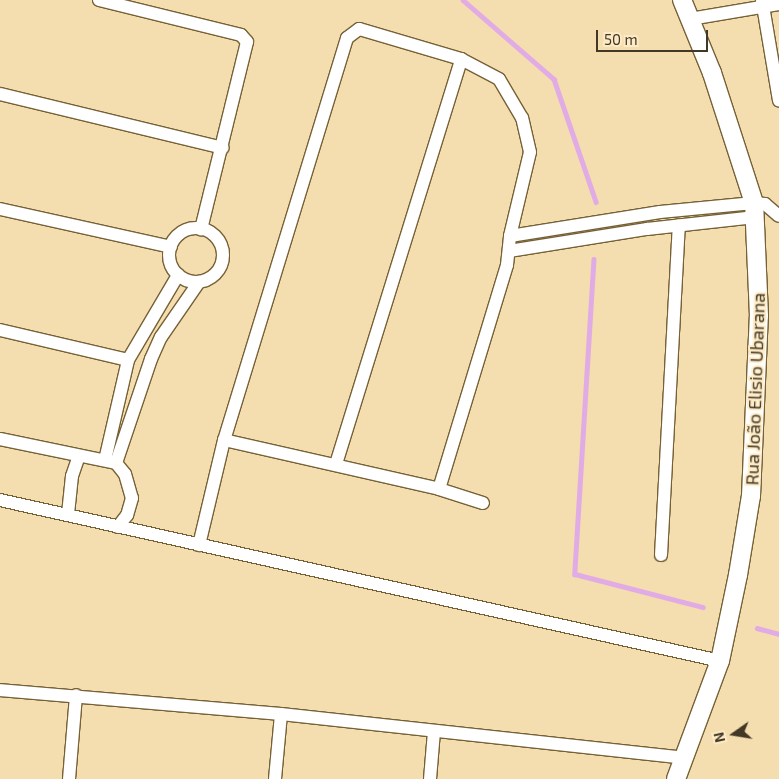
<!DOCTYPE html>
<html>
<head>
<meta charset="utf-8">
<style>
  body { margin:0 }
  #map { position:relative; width:779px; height:779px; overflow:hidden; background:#f4ddae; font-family:"Exo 2",sans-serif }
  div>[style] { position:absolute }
  .stream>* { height:4.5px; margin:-2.25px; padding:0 2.25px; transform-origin:2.25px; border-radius:2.25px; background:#e1abe5 }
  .roads { filter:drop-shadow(1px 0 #766136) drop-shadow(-1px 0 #766136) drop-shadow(0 1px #766136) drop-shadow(0 -1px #766136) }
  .street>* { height:12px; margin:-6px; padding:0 6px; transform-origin:6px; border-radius:6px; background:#fff }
  .street>.ring { margin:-6px; padding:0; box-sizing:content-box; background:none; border:12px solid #fff; border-radius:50% }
  .secondary>* { height:18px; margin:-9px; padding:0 9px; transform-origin:9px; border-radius:9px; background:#fff }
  span { translate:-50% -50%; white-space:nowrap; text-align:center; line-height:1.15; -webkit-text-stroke:4px #feebc6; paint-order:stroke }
  .street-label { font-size:18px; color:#413825 }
  .north { position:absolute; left:709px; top:709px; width:50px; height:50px; -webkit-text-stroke:4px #feebc6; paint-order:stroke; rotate:257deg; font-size:14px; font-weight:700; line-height:20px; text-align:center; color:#413825 }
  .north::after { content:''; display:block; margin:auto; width:18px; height:22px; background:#413825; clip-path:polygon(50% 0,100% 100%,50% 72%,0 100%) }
  .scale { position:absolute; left:596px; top:30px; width:112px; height:22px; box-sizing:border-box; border:2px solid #413825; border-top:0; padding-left:6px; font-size:15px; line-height:18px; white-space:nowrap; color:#413825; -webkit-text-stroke:4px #feebc6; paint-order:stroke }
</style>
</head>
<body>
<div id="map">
  <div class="stream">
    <i style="left:463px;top:0;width:121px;rotate:41deg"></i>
    <i style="left:554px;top:79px;width:130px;rotate:71.1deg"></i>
    <i style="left:594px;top:259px;width:316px;rotate:93.5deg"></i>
    <i style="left:575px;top:574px;width:132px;rotate:14.5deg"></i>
    <i style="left:757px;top:628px;width:23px;rotate:15deg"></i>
  </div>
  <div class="roads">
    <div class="street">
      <i style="left:99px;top:0;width:146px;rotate:13.8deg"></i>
      <i style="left:241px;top:35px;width:9px;rotate:49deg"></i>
      <i style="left:247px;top:42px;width:193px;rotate:103.8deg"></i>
      <i style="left:762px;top:0;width:102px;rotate:80.4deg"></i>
      <i style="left:690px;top:19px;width:90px;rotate:-9.6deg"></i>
      <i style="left:0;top:94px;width:229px;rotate:13.6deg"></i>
      <i style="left:0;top:209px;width:175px;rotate:12.5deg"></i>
      <i class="ring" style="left:169px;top:228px;width:42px;height:42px"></i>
      <i style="left:510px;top:236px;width:152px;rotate:-9.1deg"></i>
      <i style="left:660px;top:212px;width:94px;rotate:-5.5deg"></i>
      <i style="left:754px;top:203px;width:11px;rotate:5deg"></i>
      <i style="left:765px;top:204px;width:18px;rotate:41deg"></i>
      <i style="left:509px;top:251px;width:140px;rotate:-9.1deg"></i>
      <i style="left:647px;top:229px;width:109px;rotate:-6.3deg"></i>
      <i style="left:0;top:330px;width:131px;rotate:13.2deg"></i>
      <i style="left:0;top:439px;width:118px;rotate:11.7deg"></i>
      <i style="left:116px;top:463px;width:14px;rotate:51deg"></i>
      <i style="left:125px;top:474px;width:25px;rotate:74deg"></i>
      <i style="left:132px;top:498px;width:18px;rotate:106deg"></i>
      <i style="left:127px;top:515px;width:15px;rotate:127deg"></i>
      <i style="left:105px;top:460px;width:103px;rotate:-77deg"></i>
      <i style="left:128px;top:360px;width:99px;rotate:-59.5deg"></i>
      <i style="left:116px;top:463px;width:110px;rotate:-71.4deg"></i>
      <i style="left:151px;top:359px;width:24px;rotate:-66deg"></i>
      <i style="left:161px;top:337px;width:67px;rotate:-55.4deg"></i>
      <i style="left:336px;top:464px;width:424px;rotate:-72.8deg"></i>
      <i style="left:461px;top:59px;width:106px;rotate:-163.6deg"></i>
      <i style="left:359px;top:29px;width:15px;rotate:143deg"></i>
      <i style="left:347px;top:38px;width:420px;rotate:107deg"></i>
      <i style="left:224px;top:440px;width:221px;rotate:12.8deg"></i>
      <i style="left:439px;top:489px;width:46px;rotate:17.7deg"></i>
      <i style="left:439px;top:489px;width:234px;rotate:-73.1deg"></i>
      <i style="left:507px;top:265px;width:29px;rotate:-84deg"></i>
      <i style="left:510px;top:236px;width:86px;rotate:-76.6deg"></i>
      <i style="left:530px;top:152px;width:35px;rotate:-103deg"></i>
      <i style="left:522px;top:118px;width:45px;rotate:-120.5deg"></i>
      <i style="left:499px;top:79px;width:43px;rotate:-152.2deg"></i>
      <i style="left:0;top:500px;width:738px;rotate:12.6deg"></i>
      <i style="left:68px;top:514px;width:38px;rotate:-84deg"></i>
      <i style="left:72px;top:476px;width:21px;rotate:-71deg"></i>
      <i style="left:199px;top:545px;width:108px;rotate:-76.6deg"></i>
      <i style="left:661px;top:555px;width:330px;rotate:-86.9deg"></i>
      <i style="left:0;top:690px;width:282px;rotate:4.9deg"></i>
      <i style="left:281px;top:714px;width:405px;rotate:6.2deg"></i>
      <i style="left:69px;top:779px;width:84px;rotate:-85.2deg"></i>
      <i style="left:275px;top:779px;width:65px;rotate:-84.7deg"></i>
      <i style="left:430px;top:779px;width:48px;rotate:-85.2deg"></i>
    </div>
    <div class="secondary">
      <i style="left:676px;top:779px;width:126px;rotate:-69.6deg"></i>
      <i style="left:720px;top:661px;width:88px;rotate:-78.2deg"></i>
      <i style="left:738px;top:575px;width:80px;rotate:-80.7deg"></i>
      <i style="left:751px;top:496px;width:180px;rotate:-87.5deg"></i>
      <i style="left:759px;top:316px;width:113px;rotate:-92.5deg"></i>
      <i style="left:754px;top:203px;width:137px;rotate:-107.9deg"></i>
      <i style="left:712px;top:73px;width:79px;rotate:-112.3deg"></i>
    </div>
  </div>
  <div class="street-label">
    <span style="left:755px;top:389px;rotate:-88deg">Rua João Elisio Ubarana</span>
  </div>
  <div class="north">N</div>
  <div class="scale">50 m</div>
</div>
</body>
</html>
